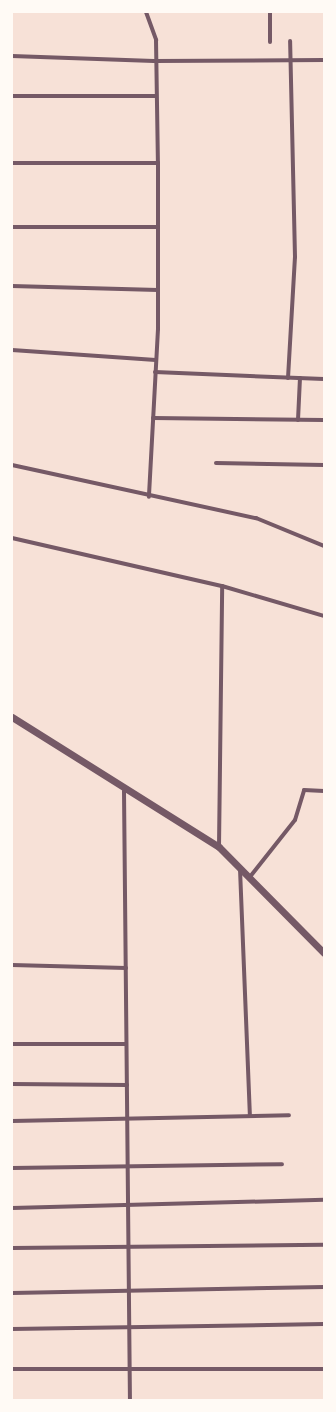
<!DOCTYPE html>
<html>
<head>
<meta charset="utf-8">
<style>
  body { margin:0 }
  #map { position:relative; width:336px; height:1412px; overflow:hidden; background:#f7e1d7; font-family:"Fira Sans",sans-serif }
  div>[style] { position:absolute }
  .minor>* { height:4px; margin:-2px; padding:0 2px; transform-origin:2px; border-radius:2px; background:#755966 }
  .tertiary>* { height:7px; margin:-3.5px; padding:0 3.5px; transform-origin:3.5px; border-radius:3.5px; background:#755966 }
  span { translate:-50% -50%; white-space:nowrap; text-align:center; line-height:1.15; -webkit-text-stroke:3.5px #fffaf5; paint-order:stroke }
  .frame { position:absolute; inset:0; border:13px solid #fffaf5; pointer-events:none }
</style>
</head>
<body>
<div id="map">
  <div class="minor">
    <i style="left:146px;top:12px;width:30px;rotate:70deg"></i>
    <i style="left:156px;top:40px;width:123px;rotate:89.1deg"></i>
    <i style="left:158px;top:163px;width:166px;rotate:90deg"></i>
    <i style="left:158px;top:329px;width:168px;rotate:93.1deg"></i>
    <i style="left:270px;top:42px;width:30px;rotate:-90deg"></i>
    <i style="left:12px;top:56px;width:142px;rotate:2deg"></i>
    <i style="left:154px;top:61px;width:170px;rotate:-0.3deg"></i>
    <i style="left:12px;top:96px;width:143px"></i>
    <i style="left:12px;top:163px;width:146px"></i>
    <i style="left:12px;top:227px;width:146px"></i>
    <i style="left:12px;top:286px;width:146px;rotate:1.6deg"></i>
    <i style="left:12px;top:350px;width:144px;rotate:4deg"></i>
    <i style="left:155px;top:372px;width:169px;rotate:2.4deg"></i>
    <i style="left:288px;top:378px;width:121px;rotate:-86.7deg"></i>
    <i style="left:295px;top:257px;width:216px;rotate:-91.3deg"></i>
    <i style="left:153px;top:418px;width:171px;rotate:0.7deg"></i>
    <i style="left:298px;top:420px;width:42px;rotate:-87.3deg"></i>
    <i style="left:216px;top:463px;width:108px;rotate:1.1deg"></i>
    <i style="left:12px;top:465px;width:250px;rotate:12.3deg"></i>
    <i style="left:256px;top:518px;width:74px;rotate:22.4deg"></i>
    <i style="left:12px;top:538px;width:215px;rotate:12.9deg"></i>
    <i style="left:222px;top:586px;width:106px;rotate:16.4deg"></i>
    <i style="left:124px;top:791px;width:609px;rotate:89.44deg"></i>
    <i style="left:219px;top:847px;width:261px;rotate:-89.3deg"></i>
    <i style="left:240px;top:869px;width:247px;rotate:87.7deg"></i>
    <i style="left:249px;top:878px;width:74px;rotate:-51.6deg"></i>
    <i style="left:295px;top:820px;width:31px;rotate:-73deg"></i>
    <i style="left:304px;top:790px;width:20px;rotate:3deg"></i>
    <i style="left:12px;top:965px;width:114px;rotate:1.5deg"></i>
    <i style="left:12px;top:1044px;width:114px"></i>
    <i style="left:12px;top:1084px;width:115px;rotate:0.5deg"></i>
    <i style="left:12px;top:1121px;width:277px;rotate:-1.2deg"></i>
    <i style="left:12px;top:1168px;width:270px;rotate:-0.8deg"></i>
    <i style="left:12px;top:1208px;width:312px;rotate:-1.5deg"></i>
    <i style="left:12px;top:1248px;width:312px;rotate:-0.6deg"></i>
    <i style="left:12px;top:1293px;width:312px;rotate:-1.1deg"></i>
    <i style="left:12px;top:1329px;width:312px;rotate:-0.9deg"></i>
    <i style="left:12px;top:1369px;width:312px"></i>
  </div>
  <div class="tertiary">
    <i style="left:12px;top:717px;width:244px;rotate:32.1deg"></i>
    <i style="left:219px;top:847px;width:149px;rotate:45.3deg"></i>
  </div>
  <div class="frame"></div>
</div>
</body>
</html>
